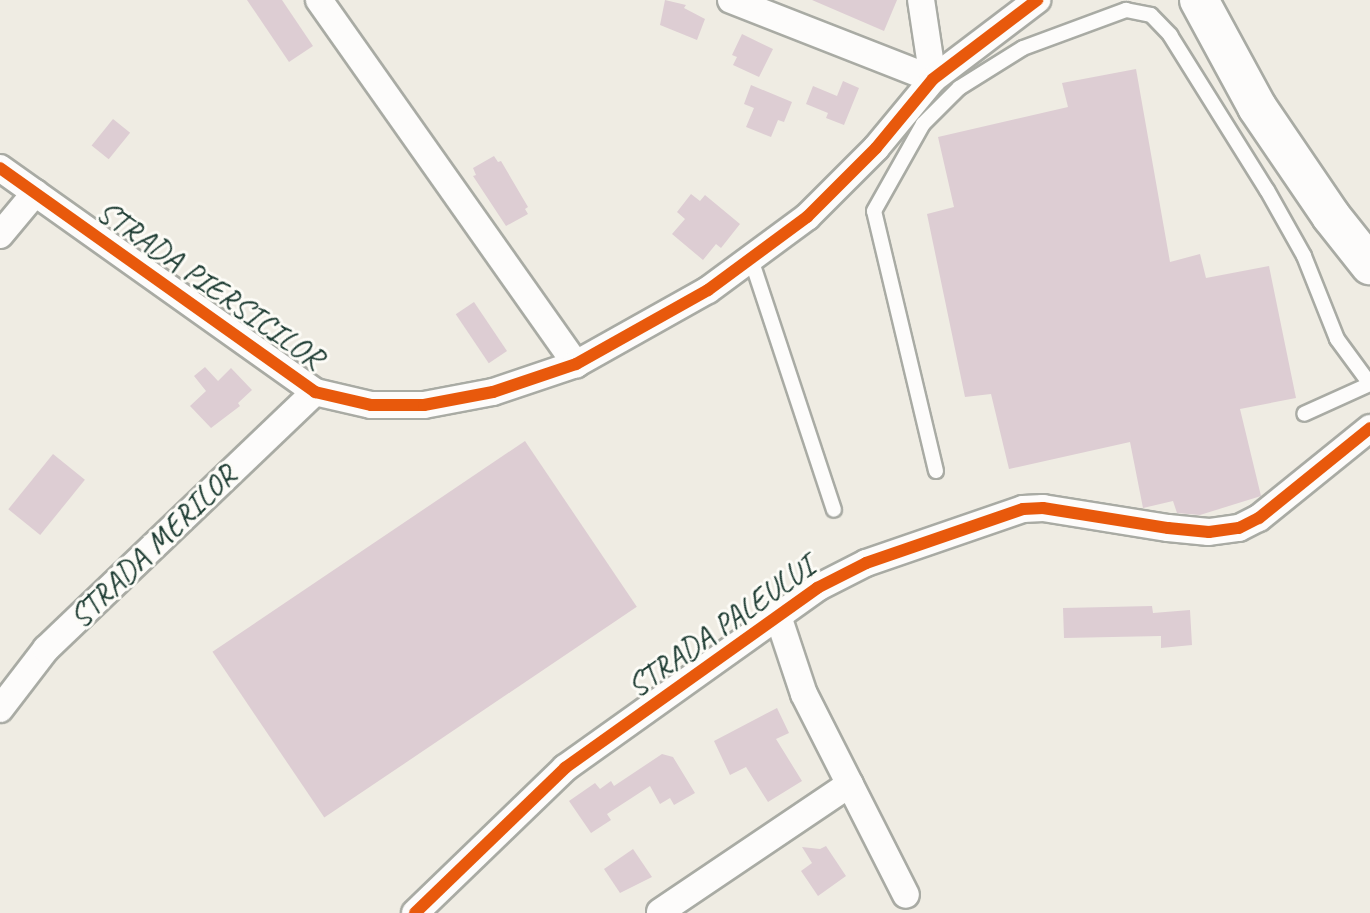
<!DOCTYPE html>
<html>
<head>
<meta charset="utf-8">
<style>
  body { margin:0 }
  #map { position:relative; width:1370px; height:913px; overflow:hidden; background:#efece3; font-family:Caveat,sans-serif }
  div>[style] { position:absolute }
  .building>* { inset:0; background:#ddcdd3; transform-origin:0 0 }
  .roads { filter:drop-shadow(2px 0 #a9aba4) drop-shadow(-2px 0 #a9aba4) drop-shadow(0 2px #a9aba4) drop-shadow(0 -2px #a9aba4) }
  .lane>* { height:14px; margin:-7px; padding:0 7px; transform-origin:7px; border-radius:7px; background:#fdfcfb }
  .street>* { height:26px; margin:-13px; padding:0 13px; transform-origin:13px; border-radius:13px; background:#fdfcfb }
  .secondary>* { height:38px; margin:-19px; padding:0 19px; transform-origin:19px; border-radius:19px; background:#fdfcfb }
  .cycleway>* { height:12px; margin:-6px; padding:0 6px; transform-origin:6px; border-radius:6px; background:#e8590c }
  span { translate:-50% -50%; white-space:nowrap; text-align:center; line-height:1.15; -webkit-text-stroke:6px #fdfcf7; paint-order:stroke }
  .street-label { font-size:32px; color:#1f3d34 }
</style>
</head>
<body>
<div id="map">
  <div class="building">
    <i style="clip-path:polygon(247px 0,282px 0,313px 46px,289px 62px)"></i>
    <i style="clip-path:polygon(665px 0,686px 5px,684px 8px,705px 19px,697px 40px,660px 25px)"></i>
    <i style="clip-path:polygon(812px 0,897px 0,884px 31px)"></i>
    <i style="clip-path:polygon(742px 34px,773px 49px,759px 77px,733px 65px,737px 57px,732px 55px)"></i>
    <i style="clip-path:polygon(1136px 69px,1170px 262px,1200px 254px,1206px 278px,1269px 266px,1296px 398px,1240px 409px,1261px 496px,1200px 515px,1177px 513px,1173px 501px,1143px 508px,1130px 442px,1009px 469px,991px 394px,965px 397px,927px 214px,954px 207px,938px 137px,1068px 107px,1062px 83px)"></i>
    <i style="clip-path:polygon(843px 81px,859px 88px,844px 125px,826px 118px,828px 113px,806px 104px,813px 86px,837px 96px)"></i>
    <i style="clip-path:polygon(751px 85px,792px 102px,784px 122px,778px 120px,771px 137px,746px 127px,754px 108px,744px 104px)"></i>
    <i style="left:113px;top:119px;width:22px;height:34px;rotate:39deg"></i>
    <i style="clip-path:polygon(494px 156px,498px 162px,501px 161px,528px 207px,525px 209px,528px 214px,506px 226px,473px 176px,476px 175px,473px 168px)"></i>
    <i style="clip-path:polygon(691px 194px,700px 201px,705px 195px,740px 224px,721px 248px,716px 244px,703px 260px,672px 234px,685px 219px,677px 212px)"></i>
    <i style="left:474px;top:302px;width:59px;height:22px;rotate:56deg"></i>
    <i style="clip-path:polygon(205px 367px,218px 381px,231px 368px,252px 390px,238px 403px,240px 406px,211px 428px,190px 406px,206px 391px,194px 376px)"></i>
    <i style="left:525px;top:441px;width:200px;height:377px;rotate:56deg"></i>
    <i style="left:53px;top:454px;width:41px;height:71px;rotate:39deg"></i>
    <i style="clip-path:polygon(1152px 606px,1153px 613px,1190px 610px,1192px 645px,1161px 648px,1161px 636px,1064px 638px,1063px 608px)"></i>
    <i style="clip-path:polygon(777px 708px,789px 733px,776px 739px,802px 781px,768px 802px,746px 767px,730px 775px,714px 741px)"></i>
    <i style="clip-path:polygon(662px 754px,673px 757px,695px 793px,674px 805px,670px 798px,660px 804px,650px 786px,607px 814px,611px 820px,591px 833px,569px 801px,595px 783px,600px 789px,611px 781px,614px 786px)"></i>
    <i style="clip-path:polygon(826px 846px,846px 876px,818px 896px,801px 871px,812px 863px,802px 847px,820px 849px)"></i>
    <i style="clip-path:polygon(633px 849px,652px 877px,620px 893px,604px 869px)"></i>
  </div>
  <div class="roads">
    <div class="lane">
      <i style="left:751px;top:259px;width:264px;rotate:71.7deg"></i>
      <i style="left:936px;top:471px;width:267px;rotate:-103.4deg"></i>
      <i style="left:874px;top:211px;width:100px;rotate:-60.6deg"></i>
      <i style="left:923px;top:124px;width:51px;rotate:-45deg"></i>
      <i style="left:959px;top:88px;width:75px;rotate:-32deg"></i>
      <i style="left:1023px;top:48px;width:110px;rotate:-20.3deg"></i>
      <i style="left:1126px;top:10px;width:25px;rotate:11deg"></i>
      <i style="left:1151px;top:15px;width:28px;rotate:46deg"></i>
      <i style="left:1170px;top:35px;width:183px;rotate:58deg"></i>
      <i style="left:1267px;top:190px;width:76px;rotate:60.7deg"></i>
      <i style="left:1304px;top:256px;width:89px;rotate:68.3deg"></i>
      <i style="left:1337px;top:339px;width:56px;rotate:53.7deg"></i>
      <i style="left:1370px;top:384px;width:72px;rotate:155.6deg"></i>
    </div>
    <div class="street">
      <i style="left:319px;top:0;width:446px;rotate:54.8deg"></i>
      <i style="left:731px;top:0;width:217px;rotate:21.4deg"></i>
      <i style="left:933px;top:79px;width:80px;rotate:-98.6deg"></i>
      <i style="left:0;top:168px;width:387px;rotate:35.4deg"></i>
      <i style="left:315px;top:392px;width:57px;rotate:13.1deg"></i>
      <i style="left:371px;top:405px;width:53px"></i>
      <i style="left:424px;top:405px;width:70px;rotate:-10.7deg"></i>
      <i style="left:493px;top:392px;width:88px;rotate:-18.6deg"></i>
      <i style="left:576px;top:364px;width:151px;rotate:-29.3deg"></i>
      <i style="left:708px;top:290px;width:123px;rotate:-36.4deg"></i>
      <i style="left:807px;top:217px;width:98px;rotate:-45deg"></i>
      <i style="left:876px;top:148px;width:89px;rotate:-50.4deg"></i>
      <i style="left:933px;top:79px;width:131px;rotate:-37.2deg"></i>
      <i style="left:0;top:235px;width:55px;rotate:-50.2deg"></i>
      <i style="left:777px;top:613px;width:85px;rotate:71.6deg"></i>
      <i style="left:804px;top:694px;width:225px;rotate:63.1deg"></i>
      <i style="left:0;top:709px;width:76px;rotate:-52.5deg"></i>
      <i style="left:46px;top:649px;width:372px;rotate:-43.7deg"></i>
      <i style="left:660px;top:912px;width:229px;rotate:-34deg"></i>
      <i style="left:415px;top:913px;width:209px;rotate:-44deg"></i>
      <i style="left:565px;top:768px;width:310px;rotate:-35.5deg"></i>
      <i style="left:817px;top:588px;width:55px;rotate:-27deg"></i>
      <i style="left:866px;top:563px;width:166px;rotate:-19deg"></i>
      <i style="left:1023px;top:509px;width:20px;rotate:-3deg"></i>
      <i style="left:1043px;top:508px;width:127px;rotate:9.1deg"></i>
      <i style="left:1168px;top:528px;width:41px;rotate:5.6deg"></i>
      <i style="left:1209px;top:532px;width:30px;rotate:-8deg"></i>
      <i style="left:1239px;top:528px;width:22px;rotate:-27deg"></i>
      <i style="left:1259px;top:518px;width:143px;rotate:-39deg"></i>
    </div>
    <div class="secondary">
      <i style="left:1199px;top:0;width:122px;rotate:61.5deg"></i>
      <i style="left:1257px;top:107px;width:132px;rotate:55.8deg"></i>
      <i style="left:1331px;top:216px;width:63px;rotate:51.5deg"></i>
    </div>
  </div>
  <div class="cycleway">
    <i style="left:0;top:168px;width:387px;rotate:35.4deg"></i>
    <i style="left:315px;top:392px;width:57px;rotate:13.1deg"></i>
    <i style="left:371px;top:405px;width:53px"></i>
    <i style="left:424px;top:405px;width:70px;rotate:-10.7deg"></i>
    <i style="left:493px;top:392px;width:88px;rotate:-18.6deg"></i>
    <i style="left:576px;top:364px;width:151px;rotate:-29.3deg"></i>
    <i style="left:708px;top:290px;width:123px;rotate:-36.4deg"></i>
    <i style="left:807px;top:217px;width:98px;rotate:-45deg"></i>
    <i style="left:876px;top:148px;width:89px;rotate:-50.4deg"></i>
    <i style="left:933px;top:79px;width:131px;rotate:-37.2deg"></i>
    <i style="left:415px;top:913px;width:209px;rotate:-44deg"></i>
    <i style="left:565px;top:768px;width:310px;rotate:-35.5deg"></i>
    <i style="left:817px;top:588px;width:55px;rotate:-27deg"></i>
    <i style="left:866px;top:563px;width:166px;rotate:-19deg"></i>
    <i style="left:1023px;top:509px;width:20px;rotate:-3deg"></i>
    <i style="left:1043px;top:508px;width:127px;rotate:9.1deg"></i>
    <i style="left:1168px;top:528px;width:41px;rotate:5.6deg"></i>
    <i style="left:1209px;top:532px;width:30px;rotate:-8deg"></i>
    <i style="left:1239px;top:528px;width:22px;rotate:-27deg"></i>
    <i style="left:1259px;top:518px;width:143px;rotate:-39deg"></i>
  </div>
  <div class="street-label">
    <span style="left:210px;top:285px;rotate:35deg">STRADA PIERSICILOR</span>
    <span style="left:153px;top:547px;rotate:-44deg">STRADA MERILOR</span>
    <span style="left:721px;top:627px;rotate:-35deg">STRADA PALEULUI</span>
  </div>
</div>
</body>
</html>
